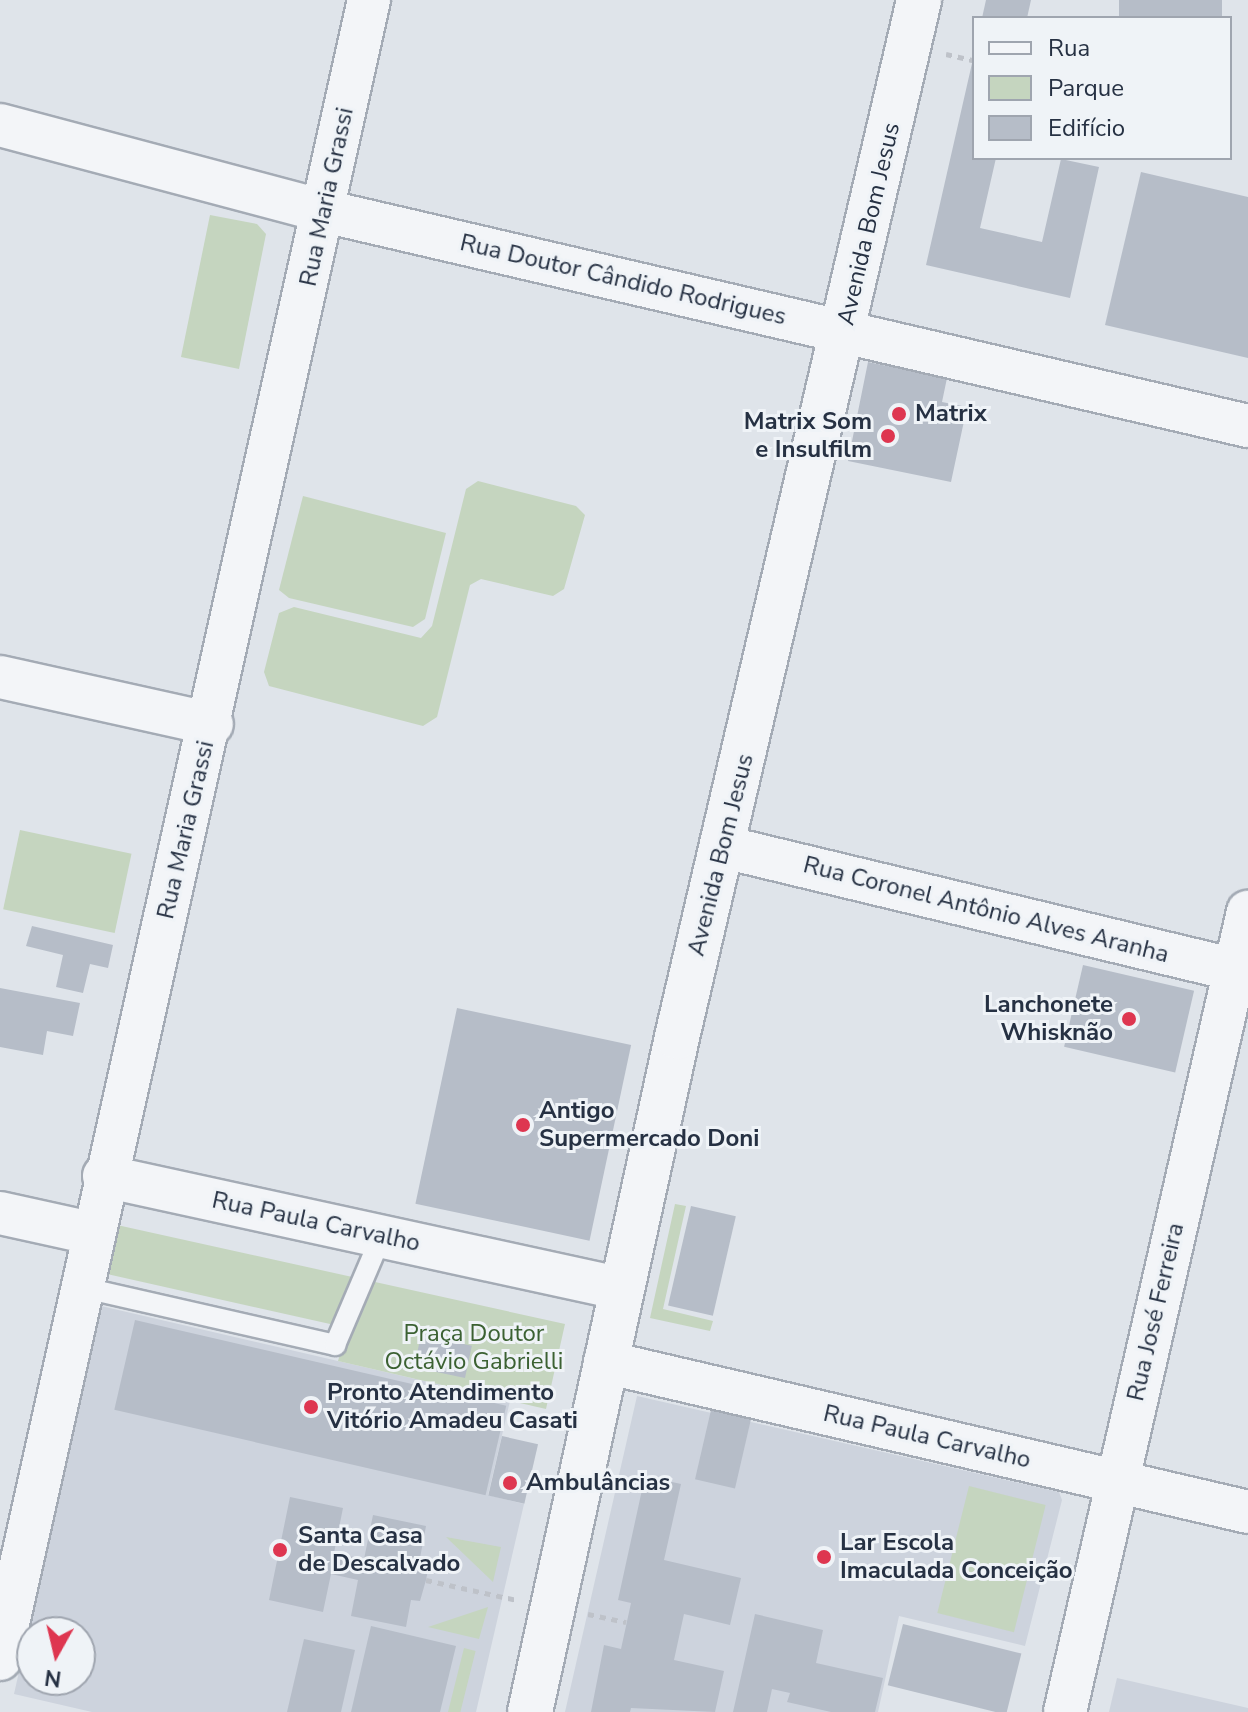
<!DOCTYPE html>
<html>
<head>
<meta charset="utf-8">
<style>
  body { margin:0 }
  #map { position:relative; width:1248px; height:1712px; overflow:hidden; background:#dfe4ea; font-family:"Nunito Sans",sans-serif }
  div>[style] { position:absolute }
  .built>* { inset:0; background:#cdd3dd }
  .green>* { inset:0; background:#c5d5bf; transform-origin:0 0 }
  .building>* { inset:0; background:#b6bdc8; transform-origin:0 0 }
  .path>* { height:5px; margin-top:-2.5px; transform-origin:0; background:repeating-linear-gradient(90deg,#bec2c9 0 6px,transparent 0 12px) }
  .roads { filter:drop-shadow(2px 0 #a4abb5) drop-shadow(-2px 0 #a4abb5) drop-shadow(0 2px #a4abb5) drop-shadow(0 -2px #a4abb5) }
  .service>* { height:20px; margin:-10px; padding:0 10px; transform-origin:10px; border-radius:10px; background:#f3f5f8 }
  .minor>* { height:42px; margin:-21px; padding:0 21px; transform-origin:21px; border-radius:21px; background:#f3f5f8 }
  .tertiary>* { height:44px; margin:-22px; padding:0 22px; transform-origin:22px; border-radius:22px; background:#f3f5f8 }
  .dots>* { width:22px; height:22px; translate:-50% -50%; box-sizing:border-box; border:4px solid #eff3f7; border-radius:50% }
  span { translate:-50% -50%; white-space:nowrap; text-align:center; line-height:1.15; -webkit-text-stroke:6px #eff3f7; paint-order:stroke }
  .street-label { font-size:24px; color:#263143 }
  .poi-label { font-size:24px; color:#263143; font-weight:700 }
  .left { translate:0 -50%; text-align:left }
  .right { translate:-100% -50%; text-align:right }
  .park-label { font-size:24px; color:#3b6132 }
  .legend { position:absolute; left:972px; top:16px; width:260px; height:144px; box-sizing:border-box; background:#eff3f7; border:2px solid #9fa5af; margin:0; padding:10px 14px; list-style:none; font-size:24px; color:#263143 }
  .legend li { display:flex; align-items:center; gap:16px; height:40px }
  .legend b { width:40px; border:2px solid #9fa5af }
  .north { position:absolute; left:16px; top:1616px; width:80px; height:80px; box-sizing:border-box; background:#eff3f7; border:2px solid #9fa5af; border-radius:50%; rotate:188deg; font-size:22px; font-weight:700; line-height:32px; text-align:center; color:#263143 }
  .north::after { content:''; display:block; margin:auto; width:28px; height:36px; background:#de3650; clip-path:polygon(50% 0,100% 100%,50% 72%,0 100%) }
</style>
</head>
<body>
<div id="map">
  <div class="built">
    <i style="clip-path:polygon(evenodd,101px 1306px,510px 1401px,488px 1495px,524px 1504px,476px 1712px,92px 1712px,14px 1694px,101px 1306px,32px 1632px,80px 1632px,80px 1680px,32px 1680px,32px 1632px)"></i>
    <i style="clip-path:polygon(637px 1396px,1059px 1492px,1062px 1500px,1025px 1646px,899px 1616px,878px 1712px,565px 1712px)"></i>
    <i style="clip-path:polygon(1117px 1678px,1248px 1708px,1248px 1712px,1109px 1712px)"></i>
  </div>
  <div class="green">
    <i style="clip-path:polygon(210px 215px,257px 224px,266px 234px,239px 369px,181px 357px)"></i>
    <i style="clip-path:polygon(478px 481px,576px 506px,585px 515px,564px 589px,553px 596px,481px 579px,470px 585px,437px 717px,423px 726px,269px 686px,264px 672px,279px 613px,294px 607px,421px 638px,432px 626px,466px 489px)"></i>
    <i style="clip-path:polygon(303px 496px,446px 533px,425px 619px,413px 627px,289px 598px,279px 590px)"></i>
    <i style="left:20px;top:830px;width:114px;height:81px;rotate:12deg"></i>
    <i style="clip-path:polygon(675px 1204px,686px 1206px,663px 1309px,713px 1321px,710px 1331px,650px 1318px)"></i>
    <i style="clip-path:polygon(117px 1225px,565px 1324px,546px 1409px,338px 1361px,348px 1328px,107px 1274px)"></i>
    <i style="left:969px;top:1486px;width:79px;height:131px;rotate:14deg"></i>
    <i style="clip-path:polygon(446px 1537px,501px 1547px,493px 1582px)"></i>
    <i style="clip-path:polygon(488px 1607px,479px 1639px,428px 1627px)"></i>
    <i style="left:464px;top:1648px;width:12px;height:66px;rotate:14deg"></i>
  </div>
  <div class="building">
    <i style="clip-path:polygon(986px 0,1031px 0,1027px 18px,982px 18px)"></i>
    <i style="left:1119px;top:0;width:103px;height:18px"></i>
    <i style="clip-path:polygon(973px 59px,974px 158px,996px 158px,980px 228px,1042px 242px,1061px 159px,1099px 167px,1070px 298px,926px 265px)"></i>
    <i style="clip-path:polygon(1141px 172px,1248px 197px,1248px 358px,1105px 325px)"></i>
    <i style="clip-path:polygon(868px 362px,947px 378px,942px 402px,967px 407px,951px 482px,848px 461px)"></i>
    <i style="clip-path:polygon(32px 926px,113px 945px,108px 968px,90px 964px,83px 993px,56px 987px,63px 955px,26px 946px)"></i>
    <i style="left:1083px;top:965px;width:114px;height:84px;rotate:13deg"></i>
    <i style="clip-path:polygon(0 988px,80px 1003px,73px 1036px,47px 1031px,43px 1055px,0 1047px)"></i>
    <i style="left:457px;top:1008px;width:178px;height:200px;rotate:12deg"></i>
    <i style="left:691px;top:1206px;width:46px;height:102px;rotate:13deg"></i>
    <i style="left:135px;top:1320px;width:381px;height:92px;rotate:13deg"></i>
    <i style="left:421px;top:1335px;width:52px;height:33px;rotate:12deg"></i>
    <i style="left:711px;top:1410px;width:41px;height:71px;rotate:13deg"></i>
    <i style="left:502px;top:1436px;width:37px;height:61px;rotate:13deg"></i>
    <i style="clip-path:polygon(645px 1476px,681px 1484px,664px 1560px,741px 1578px,730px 1625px,684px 1614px,674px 1660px,724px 1671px,715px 1712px,631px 1708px,630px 1712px,591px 1712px,604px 1645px,621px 1649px,631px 1603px,618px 1600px)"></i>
    <i style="clip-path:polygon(290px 1497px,343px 1508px,334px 1553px,364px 1559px,373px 1515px,426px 1526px,420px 1558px,430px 1560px,426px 1580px,420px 1601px,411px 1600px,406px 1627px,351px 1616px,358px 1580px,331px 1574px,323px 1612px,269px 1600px)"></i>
    <i style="clip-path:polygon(755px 1614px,823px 1630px,816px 1663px,883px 1678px,875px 1712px,831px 1712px,787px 1702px,790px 1693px,772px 1689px,767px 1712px,733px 1712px)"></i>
    <i style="left:903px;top:1624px;width:122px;height:63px;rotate:14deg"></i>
    <i style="clip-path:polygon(371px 1626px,456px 1646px,440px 1712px,351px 1712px)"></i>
    <i style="clip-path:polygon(304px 1639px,355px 1650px,341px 1712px,287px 1712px)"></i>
  </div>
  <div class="path">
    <i style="left:946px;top:54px;width:28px;rotate:13deg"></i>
    <i style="left:426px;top:1580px;width:93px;rotate:12.4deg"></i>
    <i style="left:588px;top:1614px;width:39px;rotate:12deg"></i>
  </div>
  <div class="roads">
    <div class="service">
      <i style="left:80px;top:1287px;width:262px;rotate:12.8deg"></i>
      <i style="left:335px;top:1345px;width:117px;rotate:-66.9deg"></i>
    </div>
    <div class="minor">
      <i style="left:0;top:125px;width:335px;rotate:14.9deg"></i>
      <i style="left:324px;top:211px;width:949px;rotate:13.1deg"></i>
      <i style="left:0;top:677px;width:217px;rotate:12.5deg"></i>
      <i style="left:724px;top:847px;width:539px;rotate:13.52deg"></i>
      <i style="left:104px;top:1176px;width:531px;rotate:12.28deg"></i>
      <i style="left:0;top:1213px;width:93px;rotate:12.4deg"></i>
      <i style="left:605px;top:1362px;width:660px;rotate:13.13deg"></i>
      <i style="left:0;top:1659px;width:1700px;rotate:-77.46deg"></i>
      <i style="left:1065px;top:1712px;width:821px;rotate:-77.12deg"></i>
    </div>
    <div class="tertiary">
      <i style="left:530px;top:1712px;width:691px;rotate:-77.71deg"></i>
      <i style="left:677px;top:1037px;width:1065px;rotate:-76.86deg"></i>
    </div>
  </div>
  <div class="dots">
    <i style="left:899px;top:414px;background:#de3650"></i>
    <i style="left:888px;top:436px;background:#de3650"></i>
    <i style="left:1129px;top:1019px;background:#de3650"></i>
    <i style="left:523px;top:1125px;background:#de3650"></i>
    <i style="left:311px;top:1407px;background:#de3650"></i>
    <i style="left:510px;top:1483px;background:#de3650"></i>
    <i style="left:280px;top:1550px;background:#de3650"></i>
    <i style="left:824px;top:1557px;background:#de3650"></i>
  </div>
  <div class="street-label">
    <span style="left:327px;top:197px;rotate:-78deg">Rua Maria Grassi</span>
    <span style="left:869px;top:224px;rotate:-77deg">Avenida Bom Jesus</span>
    <span style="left:623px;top:280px;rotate:13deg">Rua Doutor Cândido Rodrigues</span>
    <span style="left:186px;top:830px;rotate:-77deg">Rua Maria Grassi</span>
    <span style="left:721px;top:855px;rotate:-76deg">Avenida Bom Jesus</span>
    <span style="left:986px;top:910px;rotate:14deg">Rua Coronel Antônio Alves Aranha</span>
    <span style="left:316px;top:1222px;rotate:12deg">Rua Paula Carvalho</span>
    <span style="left:1156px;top:1312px;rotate:-77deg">Rua José Ferreira</span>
    <span style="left:927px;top:1437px;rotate:13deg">Rua Paula Carvalho</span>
  </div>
  <div class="poi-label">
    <span class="left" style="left:915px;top:414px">Matrix</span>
    <span class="right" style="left:872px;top:436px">Matrix Som<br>e Insulfilm</span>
    <span class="right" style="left:1113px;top:1019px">Lanchonete<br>Whisknão</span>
    <span class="left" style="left:539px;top:1125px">Antigo<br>Supermercado Doni</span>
    <span class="left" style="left:327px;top:1407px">Pronto Atendimento<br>Vitório Amadeu Casati</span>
    <span class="left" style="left:526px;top:1483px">Ambulâncias</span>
    <span class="left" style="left:298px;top:1550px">Santa Casa<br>de Descalvado</span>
    <span class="left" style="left:840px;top:1557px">Lar Escola<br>Imaculada Conceição</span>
  </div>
  <div class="park-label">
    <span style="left:474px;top:1348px">Praça Doutor<br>Octávio Gabrielli</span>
  </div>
  <ul class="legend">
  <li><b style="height:10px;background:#f3f5f8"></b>Rua</li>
  <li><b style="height:22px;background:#c5d5bf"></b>Parque</li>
  <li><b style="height:22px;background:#b6bdc8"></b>Edifício</li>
  </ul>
  <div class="north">N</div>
</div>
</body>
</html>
